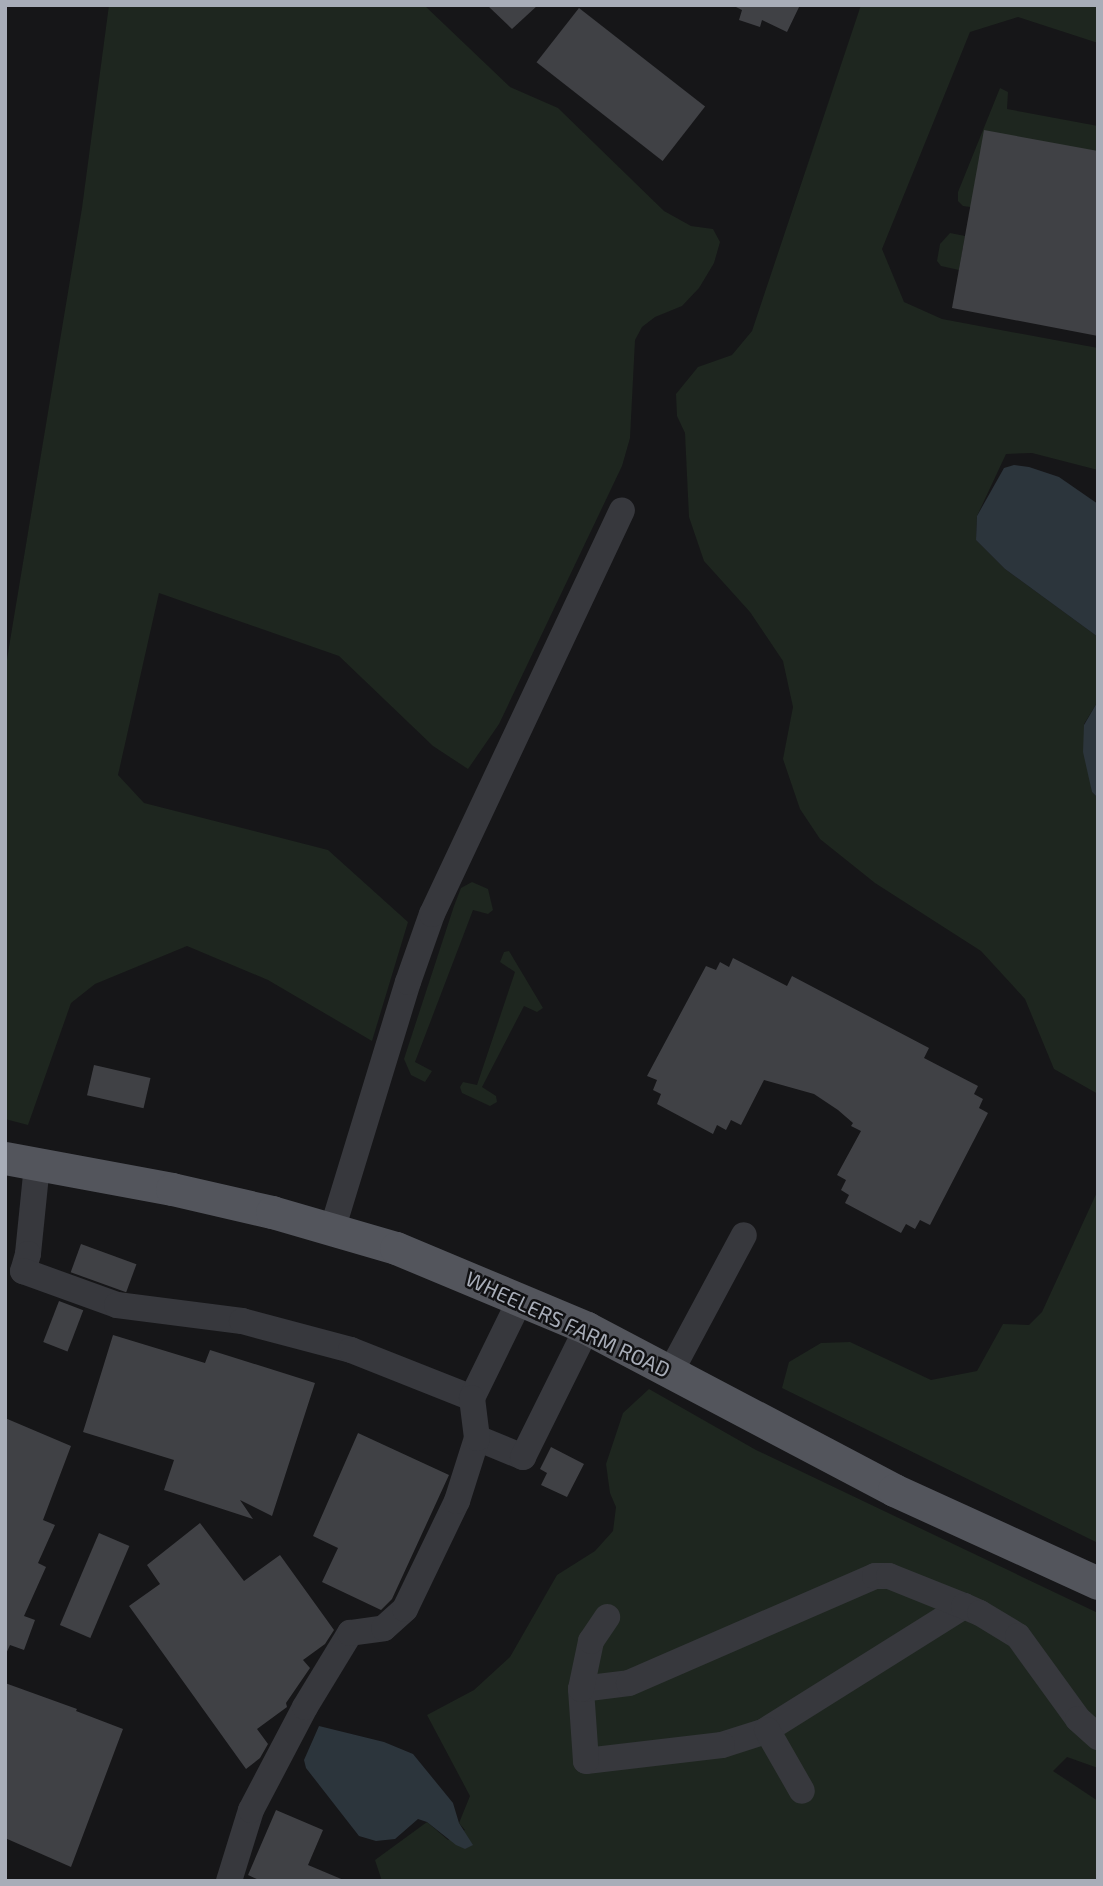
<!DOCTYPE html>
<html>
<head>
<meta charset="utf-8">
<style>
  body { margin:0 }
  #map { position:relative; width:1103px; height:1886px; overflow:hidden; background:#161618; font-family:"Exo 2",sans-serif }
  div>[style] { position:absolute }
  .green>* { inset:0; background:#1e261f }
  .water>* { inset:0; background:#2c353c }
  .building>* { inset:0; background:#404145; transform-origin:0 0 }
  .minor>* { height:26px; margin:-13px; padding:0 13px; transform-origin:13px; border-radius:13px; background:#37383d }
  .major>* { height:33px; margin:-16.5px; padding:0 16.5px; transform-origin:16.5px; border-radius:16.5px; background:#53555c }
  span { translate:-50% -50%; white-space:nowrap; text-align:center; line-height:1.15; -webkit-text-stroke:5px #111113; paint-order:stroke }
  .street-label { font-size:21px; color:#a8adb8 }
  .frame { position:absolute; inset:0; border:7px solid #a8adb8; pointer-events:none }
</style>
</head>
<body>
<div id="map">
  <div class="green">
    <i style="clip-path:polygon(109px 5px,424px 5px,510px 87px,558px 108px,664px 211px,691px 226px,713px 229px,720px 242px,714px 263px,699px 288px,682px 306px,655px 317px,642px 327px,635px 340px,630px 438px,622px 466px,499px 724px,468px 769px,433px 746px,339px 656px,159px 593px,118px 775px,144px 803px,328px 850px,408px 922px,372px 1041px,268px 980px,187px 946px,95px 984px,71px 1003px,28px 1125px,5px 1119px,5px 671px,82px 208px)"></i>
    <i style="clip-path:polygon(861px 5px,1098px 5px,1098px 43px,1018px 17px,970px 32px,882px 249px,904px 302px,942px 319px,1098px 348px,1098px 470px,1032px 453px,1006px 454px,977px 516px,976px 540px,1005px 569px,1098px 637px,1098px 701px,1084px 724px,1092px 792px,1098px 798px,1098px 1094px,1054px 1069px,1025px 999px,981px 951px,875px 883px,820px 839px,800px 809px,783px 759px,793px 707px,783px 661px,750px 612px,704px 561px,689px 517px,685px 433px,677px 416px,676px 394px,698px 367px,732px 355px,752px 331px)"></i>
    <i style="clip-path:polygon(1000px 88px,1008px 92px,1007px 109px,1098px 126px,1098px 151px,970px 207px,963px 206px,958px 201px,958px 192px)"></i>
    <i style="clip-path:polygon(950px 233px,965px 236px,959px 270px,941px 266px,937px 261px,940px 244px)"></i>
    <i style="clip-path:polygon(472px 882px,488px 889px,493px 910px,488px 914px,473px 910px,415px 1062px,432px 1071px,425px 1082px,411px 1075px,404px 1059px,454px 906px,461px 888px)"></i>
    <i style="clip-path:polygon(509px 951px,543px 1008px,537px 1012px,524px 1006px,482px 1087px,496px 1096px,497px 1102px,490px 1106px,462px 1093px,460px 1087px,463px 1082px,477px 1085px,515px 972px,500px 962px,504px 952px)"></i>
    <i style="clip-path:polygon(1098px 1190px,1098px 1543px,782px 1388px,789px 1362px,821px 1343px,850px 1342px,931px 1380px,977px 1371px,1003px 1324px,1029px 1325px,1042px 1312px)"></i>
    <i style="clip-path:polygon(649px 1389px,756px 1450px,1098px 1613px,1098px 1768px,1067px 1757px,1053px 1771px,1098px 1801px,1098px 1881px,382px 1881px,375px 1860px,427px 1822px,448px 1840px,465px 1830px,459px 1823px,470px 1796px,427px 1715px,474px 1690px,510px 1657px,557px 1575px,595px 1551px,613px 1531px,616px 1507px,610px 1493px,606px 1464px,623px 1413px)"></i>
  </div>
  <div class="water">
    <i style="clip-path:polygon(1014px 465px,1029px 467px,1059px 477px,1098px 504px,1098px 637px,1005px 569px,976px 540px,977px 516px,1004px 468px)"></i>
    <i style="clip-path:polygon(1098px 701px,1098px 798px,1092px 792px,1083px 752px,1084px 725px)"></i>
    <i style="clip-path:polygon(319px 1726px,384px 1742px,413px 1754px,453px 1803px,459px 1823px,473px 1845px,465px 1849px,456px 1845px,427px 1822px,418px 1819px,395px 1839px,376px 1841px,359px 1836px,306px 1768px,304px 1760px)"></i>
  </div>
  <div class="building">
    <i style="clip-path:polygon(487px 5px,538px 5px,512px 29px)"></i>
    <i style="clip-path:polygon(732px 5px,800px 5px,787px 32px,762px 20px,760px 27px,739px 20px,742px 10px)"></i>
    <i style="left:579px;top:8px;width:160px;height:69px;rotate:38deg"></i>
    <i style="clip-path:polygon(984px 130px,1098px 151px,1098px 336px,952px 308px)"></i>
    <i style="clip-path:polygon(733px 958px,787px 986px,792px 976px,929px 1048px,924px 1058px,978px 1086px,974px 1094px,983px 1099px,979px 1108px,988px 1113px,930px 1225px,920px 1220px,915px 1229px,906px 1224px,901px 1233px,845px 1203px,849px 1195px,841px 1190px,846px 1180px,837px 1175px,861px 1131px,851px 1126px,853px 1123px,838px 1110px,814px 1094px,764px 1080px,741px 1125px,731px 1120px,726px 1130px,717px 1125px,713px 1134px,657px 1104px,661px 1094px,653px 1090px,657px 1080px,647px 1076px,706px 966px,716px 970px,720px 962px,729px 967px)"></i>
    <i style="left:94px;top:1065px;width:58px;height:31px;rotate:13deg"></i>
    <i style="left:81px;top:1244px;width:59px;height:30px;rotate:20deg"></i>
    <i style="left:59px;top:1301px;width:26px;height:44px;rotate:21deg"></i>
    <i style="clip-path:polygon(113px 1335px,205px 1363px,210px 1350px,315px 1383px,272px 1516px,240px 1500px,253px 1519px,164px 1490px,174px 1460px,83px 1432px)"></i>
    <i style="clip-path:polygon(5px 1418px,71px 1446px,43px 1520px,55px 1525px,38px 1563px,46px 1567px,24px 1616px,35px 1620px,24px 1650px,10px 1645px,5px 1656px)"></i>
    <i style="clip-path:polygon(358px 1433px,449px 1475px,392px 1599px,381px 1610px,322px 1582px,338px 1548px,313px 1536px)"></i>
    <i style="clip-path:polygon(551px 1447px,584px 1464px,567px 1497px,541px 1485px,547px 1473px,540px 1469px)"></i>
    <i style="clip-path:polygon(200px 1523px,244px 1581px,280px 1555px,334px 1630px,325px 1644px,303px 1660px,310px 1668px,286px 1703px,287px 1707px,257px 1729px,268px 1744px,260px 1758px,246px 1769px,129px 1606px,160px 1584px,147px 1565px)"></i>
    <i style="left:99px;top:1533px;width:33px;height:100px;rotate:23deg"></i>
    <i style="clip-path:polygon(5px 1683px,77px 1709px,76px 1711px,123px 1729px,71px 1867px,5px 1838px)"></i>
    <i style="clip-path:polygon(276px 1810px,323px 1830px,308px 1865px,346px 1881px,261px 1881px,248px 1875px)"></i>
  </div>
  <div class="minor">
    <i style="left:37px;top:1165px;width:89px;rotate:95.8deg"></i>
    <i style="left:28px;top:1254px;width:18px;rotate:106deg"></i>
    <i style="left:23px;top:1271px;width:100px;rotate:19.9deg"></i>
    <i style="left:117px;top:1305px;width:126px;rotate:7.3deg"></i>
    <i style="left:242px;top:1321px;width:113px;rotate:14.9deg"></i>
    <i style="left:351px;top:1350px;width:130px;rotate:21.6deg"></i>
    <i style="left:472px;top:1398px;width:111px;rotate:-63.9deg"></i>
    <i style="left:333px;top:1227px;width:256px;rotate:-73deg"></i>
    <i style="left:408px;top:982px;width:72px;rotate:-70.6deg"></i>
    <i style="left:432px;top:914px;width:446px;rotate:-64.8deg"></i>
    <i style="left:671px;top:1371px;width:154px;rotate:-61.8deg"></i>
    <i style="left:477px;top:1438px;width:50px;rotate:22.4deg"></i>
    <i style="left:523px;top:1457px;width:144px;rotate:-63.6deg"></i>
    <i style="left:964px;top:1606px;width:237px;rotate:147.9deg"></i>
    <i style="left:763px;top:1732px;width:43px;rotate:162.4deg"></i>
    <i style="left:722px;top:1745px;width:137px;rotate:173.3deg"></i>
    <i style="left:586px;top:1761px;width:72px;rotate:-94deg"></i>
    <i style="left:581px;top:1689px;width:48px;rotate:-7.1deg"></i>
    <i style="left:629px;top:1683px;width:268px;rotate:-23.5deg"></i>
    <i style="left:875px;top:1576px;width:14px"></i>
    <i style="left:889px;top:1576px;width:81px;rotate:21.8deg"></i>
    <i style="left:964px;top:1606px;width:17px;rotate:24deg"></i>
    <i style="left:980px;top:1613px;width:44px;rotate:31.2deg"></i>
    <i style="left:1018px;top:1636px;width:102px;rotate:54.1deg"></i>
    <i style="left:1078px;top:1719px;width:27px;rotate:42deg"></i>
    <i style="left:581px;top:1689px;width:49px;rotate:-78.2deg"></i>
    <i style="left:591px;top:1641px;width:29px;rotate:-56deg"></i>
    <i style="left:767px;top:1730px;width:70px;rotate:60.2deg"></i>
    <i style="left:229px;top:1881px;width:74px;rotate:-72.8deg"></i>
    <i style="left:251px;top:1810px;width:116px;rotate:-62.3deg"></i>
    <i style="left:305px;top:1707px;width:87px;rotate:-58.7deg"></i>
    <i style="left:350px;top:1633px;width:34px;rotate:-8deg"></i>
    <i style="left:384px;top:1628px;width:28px;rotate:-42deg"></i>
    <i style="left:405px;top:1609px;width:120px;rotate:-64.3deg"></i>
    <i style="left:457px;top:1501px;width:66px;rotate:-72.4deg"></i>
    <i style="left:477px;top:1438px;width:40px;rotate:-97.1deg"></i>
  </div>
  <div class="major">
    <i style="left:5px;top:1158px;width:170px;rotate:10.5deg"></i>
    <i style="left:172px;top:1189px;width:103px;rotate:13deg"></i>
    <i style="left:272px;top:1212px;width:129px;rotate:16.2deg"></i>
    <i style="left:396px;top:1248px;width:207px;rotate:22.7deg"></i>
    <i style="left:587px;top:1328px;width:347px;rotate:27.8deg"></i>
    <i style="left:894px;top:1490px;width:224px;rotate:24.5deg"></i>
  </div>
  <div class="street-label">
    <span style="left:568px;top:1324px;rotate:25deg">WHEELERS FARM ROAD</span>
  </div>
  <div class="frame"></div>
</div>
</body>
</html>
